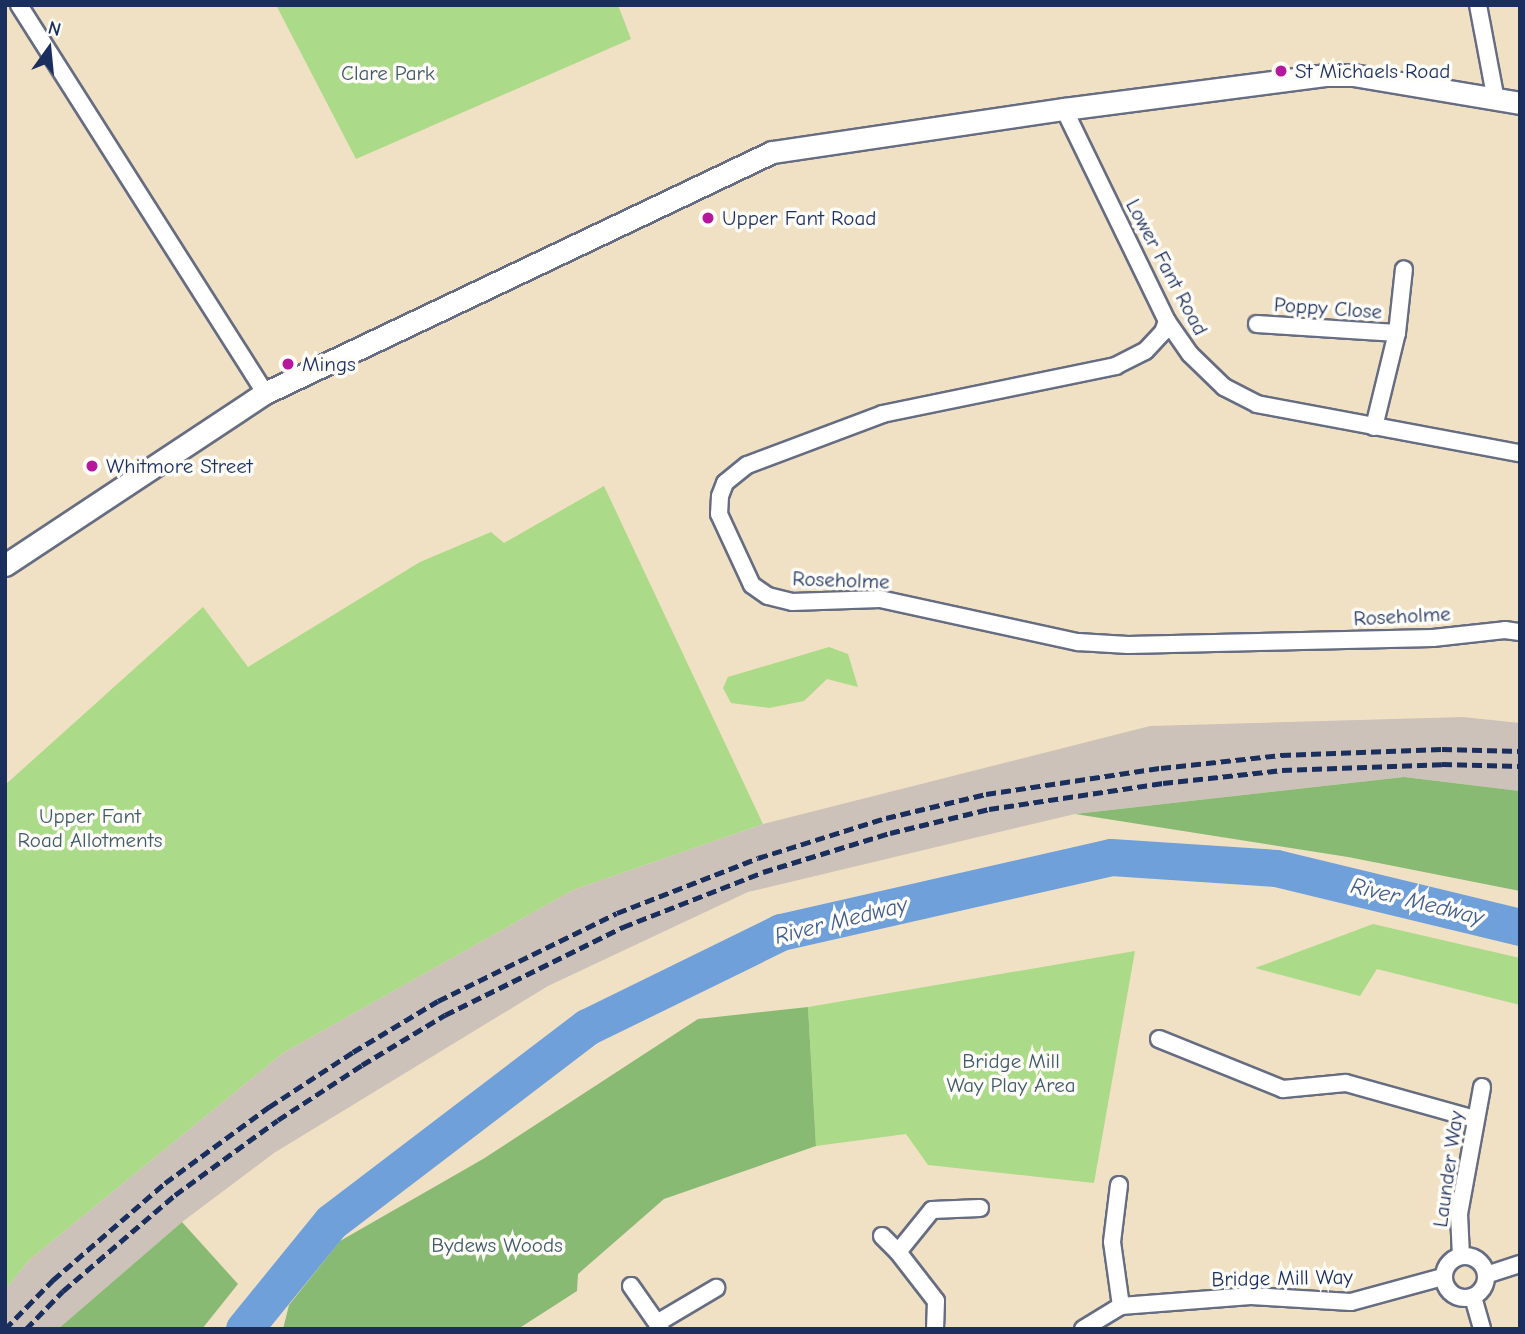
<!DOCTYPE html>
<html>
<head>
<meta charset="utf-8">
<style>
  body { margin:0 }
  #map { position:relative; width:1525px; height:1334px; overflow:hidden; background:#f1e1c4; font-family:"Comic Neue",sans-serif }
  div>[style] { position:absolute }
  .industrial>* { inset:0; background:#cdc2b9 }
  .green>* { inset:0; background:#abda88 }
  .forest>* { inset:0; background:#88ba74 }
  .river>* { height:37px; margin:-18.5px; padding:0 18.5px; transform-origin:18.5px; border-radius:18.5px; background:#6fa0d9 }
  .roads { filter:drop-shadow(2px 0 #666d82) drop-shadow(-2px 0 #666d82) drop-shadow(0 2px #666d82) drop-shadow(0 -2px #666d82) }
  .minor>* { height:16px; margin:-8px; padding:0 8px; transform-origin:8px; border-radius:8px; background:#fff }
  .minor>.ring { margin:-8px; padding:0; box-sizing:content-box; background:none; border:16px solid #fff; border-radius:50% }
  .tertiary>* { height:21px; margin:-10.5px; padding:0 10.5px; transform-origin:10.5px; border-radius:10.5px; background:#fff }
  .rail>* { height:5px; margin-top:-2.5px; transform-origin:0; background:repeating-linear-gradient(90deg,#1b2f5e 0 10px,transparent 0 15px) }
  .dots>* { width:19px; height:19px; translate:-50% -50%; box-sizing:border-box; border:4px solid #fdfcf7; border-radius:50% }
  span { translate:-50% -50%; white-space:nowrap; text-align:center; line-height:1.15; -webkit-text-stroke:7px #fdfcf7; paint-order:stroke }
  .poi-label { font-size:21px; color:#1b2f5e }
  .left { translate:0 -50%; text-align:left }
  .park-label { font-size:21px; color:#3f5a68 }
  .street-label { font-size:21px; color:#1b2f5e }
  .water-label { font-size:23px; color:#3d5c8f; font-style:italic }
  .frame { position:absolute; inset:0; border:7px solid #1b2f5e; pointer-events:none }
  .north { position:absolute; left:14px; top:14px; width:70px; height:70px; -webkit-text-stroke:5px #fdfcf7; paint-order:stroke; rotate:15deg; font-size:19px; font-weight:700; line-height:28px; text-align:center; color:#1b2f5e }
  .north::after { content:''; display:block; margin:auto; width:24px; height:32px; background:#1b2f5e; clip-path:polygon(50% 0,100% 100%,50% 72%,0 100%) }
</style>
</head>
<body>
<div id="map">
  <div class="industrial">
    <i style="clip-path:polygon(1463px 717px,1520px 723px,1520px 791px,1404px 777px,1075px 814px,748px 892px,548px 986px,274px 1153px,182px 1222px,58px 1329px,5px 1329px,5px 1290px,29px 1260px,283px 1053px,573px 890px,763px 824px,1150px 726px)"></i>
  </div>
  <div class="green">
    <i style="clip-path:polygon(276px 5px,618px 5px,631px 39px,356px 159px)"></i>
    <i style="clip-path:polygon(604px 486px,763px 824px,573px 890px,283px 1053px,29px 1260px,5px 1290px,5px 785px,203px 607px,248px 667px,420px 562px,491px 532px,504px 543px)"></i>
    <i style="clip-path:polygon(829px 647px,848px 654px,858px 687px,827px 679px,804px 701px,769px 708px,731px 703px,723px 688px,728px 677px)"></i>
    <i style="clip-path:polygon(1373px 924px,1520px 958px,1520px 1005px,1377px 969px,1360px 996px,1255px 968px)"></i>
    <i style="clip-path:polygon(1135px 951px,1094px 1183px,928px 1165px,906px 1134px,816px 1146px,808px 1007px)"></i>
  </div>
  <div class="forest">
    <i style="clip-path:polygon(1404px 777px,1520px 791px,1520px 891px,1348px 857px,1075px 814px)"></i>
    <i style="clip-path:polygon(808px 1007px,816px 1146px,664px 1199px,578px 1274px,577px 1291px,518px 1329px,283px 1329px,289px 1305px,340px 1241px,483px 1159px,698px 1019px)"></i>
    <i style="clip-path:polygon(182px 1222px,238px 1284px,202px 1329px,58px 1329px)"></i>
  </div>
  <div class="river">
    <i style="left:244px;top:1329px;width:138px;rotate:-50.9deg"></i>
    <i style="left:331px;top:1222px;width:322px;rotate:-37.3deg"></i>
    <i style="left:587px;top:1027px;width:216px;rotate:-26.1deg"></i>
    <i style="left:781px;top:932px;width:338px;rotate:-12.8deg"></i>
    <i style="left:1111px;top:857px;width:165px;rotate:3.8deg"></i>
    <i style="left:1276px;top:868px;width:251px;rotate:13.6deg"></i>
  </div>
  <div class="roads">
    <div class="minor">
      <i style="left:19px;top:5px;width:459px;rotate:57.6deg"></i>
      <i style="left:1478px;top:5px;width:97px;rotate:79.3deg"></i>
      <i style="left:1064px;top:109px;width:236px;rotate:64.1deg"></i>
      <i style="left:1167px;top:321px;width:40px;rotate:55.1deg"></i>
      <i style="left:1190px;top:354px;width:47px;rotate:44.1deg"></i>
      <i style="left:1224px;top:387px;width:37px;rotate:27deg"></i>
      <i style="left:1257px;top:404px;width:268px;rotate:10.6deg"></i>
      <i style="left:1167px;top:321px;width:12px;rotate:110deg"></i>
      <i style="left:1163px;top:332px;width:26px;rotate:133deg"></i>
      <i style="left:1145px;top:351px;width:33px;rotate:153deg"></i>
      <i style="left:1116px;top:366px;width:238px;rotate:168.4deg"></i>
      <i style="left:883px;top:414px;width:145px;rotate:159.4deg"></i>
      <i style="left:747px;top:465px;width:28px;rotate:141deg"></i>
      <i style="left:725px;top:483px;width:14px;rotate:111deg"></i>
      <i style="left:720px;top:496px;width:18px;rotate:93deg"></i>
      <i style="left:719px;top:514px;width:78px;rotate:65.1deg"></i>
      <i style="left:752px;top:585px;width:19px;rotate:35deg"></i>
      <i style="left:768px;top:596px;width:25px;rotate:14deg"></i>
      <i style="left:792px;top:602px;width:88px;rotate:-2deg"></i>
      <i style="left:880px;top:599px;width:203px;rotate:12.3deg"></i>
      <i style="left:1078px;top:642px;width:50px;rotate:3.4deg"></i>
      <i style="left:1128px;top:645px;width:305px;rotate:-1.3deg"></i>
      <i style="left:1433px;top:638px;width:72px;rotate:-6.3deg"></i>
      <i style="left:1505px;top:630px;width:15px;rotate:8deg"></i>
      <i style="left:1257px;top:324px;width:140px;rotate:3.7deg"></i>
      <i style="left:1374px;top:427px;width:97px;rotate:-76.3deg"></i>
      <i style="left:1397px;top:333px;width:64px;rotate:-83.8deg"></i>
      <i style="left:1159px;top:1039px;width:134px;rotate:22deg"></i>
      <i style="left:1283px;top:1089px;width:63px;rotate:-5.4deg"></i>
      <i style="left:1346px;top:1083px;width:134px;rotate:15.6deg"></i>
      <i style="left:1119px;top:1185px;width:57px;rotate:97deg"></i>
      <i style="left:1112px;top:1242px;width:65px;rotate:82deg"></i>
      <i style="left:882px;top:1236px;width:23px;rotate:45deg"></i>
      <i style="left:898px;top:1252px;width:62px;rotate:52.2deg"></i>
      <i style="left:936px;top:1301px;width:28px;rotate:92deg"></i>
      <i style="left:898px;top:1252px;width:54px;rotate:-51deg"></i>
      <i style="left:932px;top:1210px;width:48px;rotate:-2.4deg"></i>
      <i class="ring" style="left:1444px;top:1256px;width:26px;height:26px"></i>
      <i style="left:1461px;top:1256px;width:42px;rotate:-92.7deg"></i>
      <i style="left:1459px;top:1214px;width:129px;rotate:-79.7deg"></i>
      <i style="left:1486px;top:1275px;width:36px;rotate:-18deg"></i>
      <i style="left:631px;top:1286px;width:52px;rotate:55.1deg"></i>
      <i style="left:1473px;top:1297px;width:33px;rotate:74deg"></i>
      <i style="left:657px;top:1323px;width:69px;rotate:-30.7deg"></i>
      <i style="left:1083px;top:1329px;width:44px;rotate:-31.2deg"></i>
      <i style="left:1121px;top:1306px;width:130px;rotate:-4.4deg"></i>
      <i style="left:1251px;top:1296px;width:100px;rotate:3.4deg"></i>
      <i style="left:1351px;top:1302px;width:95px;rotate:-15.2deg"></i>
    </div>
    <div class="tertiary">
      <i style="left:5px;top:565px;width:312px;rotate:-33.5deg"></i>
      <i style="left:265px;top:393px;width:561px;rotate:-25.42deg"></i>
      <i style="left:772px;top:152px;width:295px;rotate:-8.4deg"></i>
      <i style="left:1064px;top:109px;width:263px;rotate:-7.4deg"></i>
      <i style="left:1325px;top:75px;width:28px"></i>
      <i style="left:1353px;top:75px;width:169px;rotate:9.5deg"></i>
    </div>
  </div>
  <div class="rail">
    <i style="left:5px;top:1329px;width:69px;rotate:-45.6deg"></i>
    <i style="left:53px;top:1280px;width:148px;rotate:-40.9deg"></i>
    <i style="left:165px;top:1183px;width:129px;rotate:-36.2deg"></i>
    <i style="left:269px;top:1107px;width:100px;rotate:-33.2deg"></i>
    <i style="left:353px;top:1052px;width:99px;rotate:-31deg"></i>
    <i style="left:438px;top:1001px;width:199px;rotate:-26.2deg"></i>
    <i style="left:617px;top:913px;width:151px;rotate:-21.3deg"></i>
    <i style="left:758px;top:858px;width:134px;rotate:-17.4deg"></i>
    <i style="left:886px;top:818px;width:103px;rotate:-13.5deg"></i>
    <i style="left:986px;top:794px;width:177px;rotate:-8.5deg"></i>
    <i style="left:1161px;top:768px;width:121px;rotate:-6.2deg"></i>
    <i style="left:1281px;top:755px;width:161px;rotate:-2.1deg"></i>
    <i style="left:1442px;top:749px;width:78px;rotate:1.5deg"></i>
    <i style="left:26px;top:1329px;width:53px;rotate:-45.8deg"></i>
    <i style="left:63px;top:1291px;width:148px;rotate:-40.6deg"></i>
    <i style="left:175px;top:1195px;width:127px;rotate:-36.1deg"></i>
    <i style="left:278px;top:1120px;width:100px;rotate:-33.2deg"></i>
    <i style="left:362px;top:1065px;width:97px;rotate:-31.1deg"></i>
    <i style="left:445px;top:1015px;width:199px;rotate:-26.3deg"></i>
    <i style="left:623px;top:927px;width:150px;rotate:-21.4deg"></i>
    <i style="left:763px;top:872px;width:133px;rotate:-17.1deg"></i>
    <i style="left:890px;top:833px;width:102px;rotate:-13.6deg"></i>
    <i style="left:989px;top:809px;width:176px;rotate:-8.5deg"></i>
    <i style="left:1163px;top:783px;width:120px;rotate:-6.2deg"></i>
    <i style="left:1282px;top:770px;width:160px;rotate:-2.1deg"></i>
    <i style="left:1442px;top:764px;width:78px;rotate:1.5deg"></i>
  </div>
  <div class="dots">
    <i style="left:1281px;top:71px;background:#b5179e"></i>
    <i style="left:708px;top:218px;background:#b5179e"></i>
    <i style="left:288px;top:364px;background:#b5179e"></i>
    <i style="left:92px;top:466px;background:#b5179e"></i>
  </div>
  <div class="poi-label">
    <span class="left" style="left:1295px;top:71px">St Michaels Road</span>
    <span class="left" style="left:722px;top:218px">Upper Fant Road</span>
    <span class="left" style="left:302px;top:364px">Mings</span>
    <span class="left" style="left:106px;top:466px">Whitmore Street</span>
  </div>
  <div class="park-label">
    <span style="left:388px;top:73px">Clare Park</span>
    <span style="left:90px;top:828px">Upper Fant<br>Road Allotments</span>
    <span style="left:1011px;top:1073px">Bridge Mill<br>Way Play Area</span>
    <span style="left:497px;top:1245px">Bydews Woods</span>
  </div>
  <div class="street-label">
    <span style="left:1167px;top:267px;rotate:62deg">Lower Fant Road</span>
    <span style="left:1328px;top:308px;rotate:4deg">Poppy Close</span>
    <span style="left:841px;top:580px;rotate:2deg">Roseholme</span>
    <span style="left:1402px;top:616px;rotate:-3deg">Roseholme</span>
    <span style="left:1448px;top:1169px;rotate:-82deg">Launder Way</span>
    <span style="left:1282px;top:1278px;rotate:-1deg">Bridge Mill Way</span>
  </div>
  <div class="water-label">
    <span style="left:1417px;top:902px;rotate:14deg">River Medway</span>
    <span style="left:841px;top:921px;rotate:-14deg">River Medway</span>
  </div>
  <div class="frame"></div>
  <div class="north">N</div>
</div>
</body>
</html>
